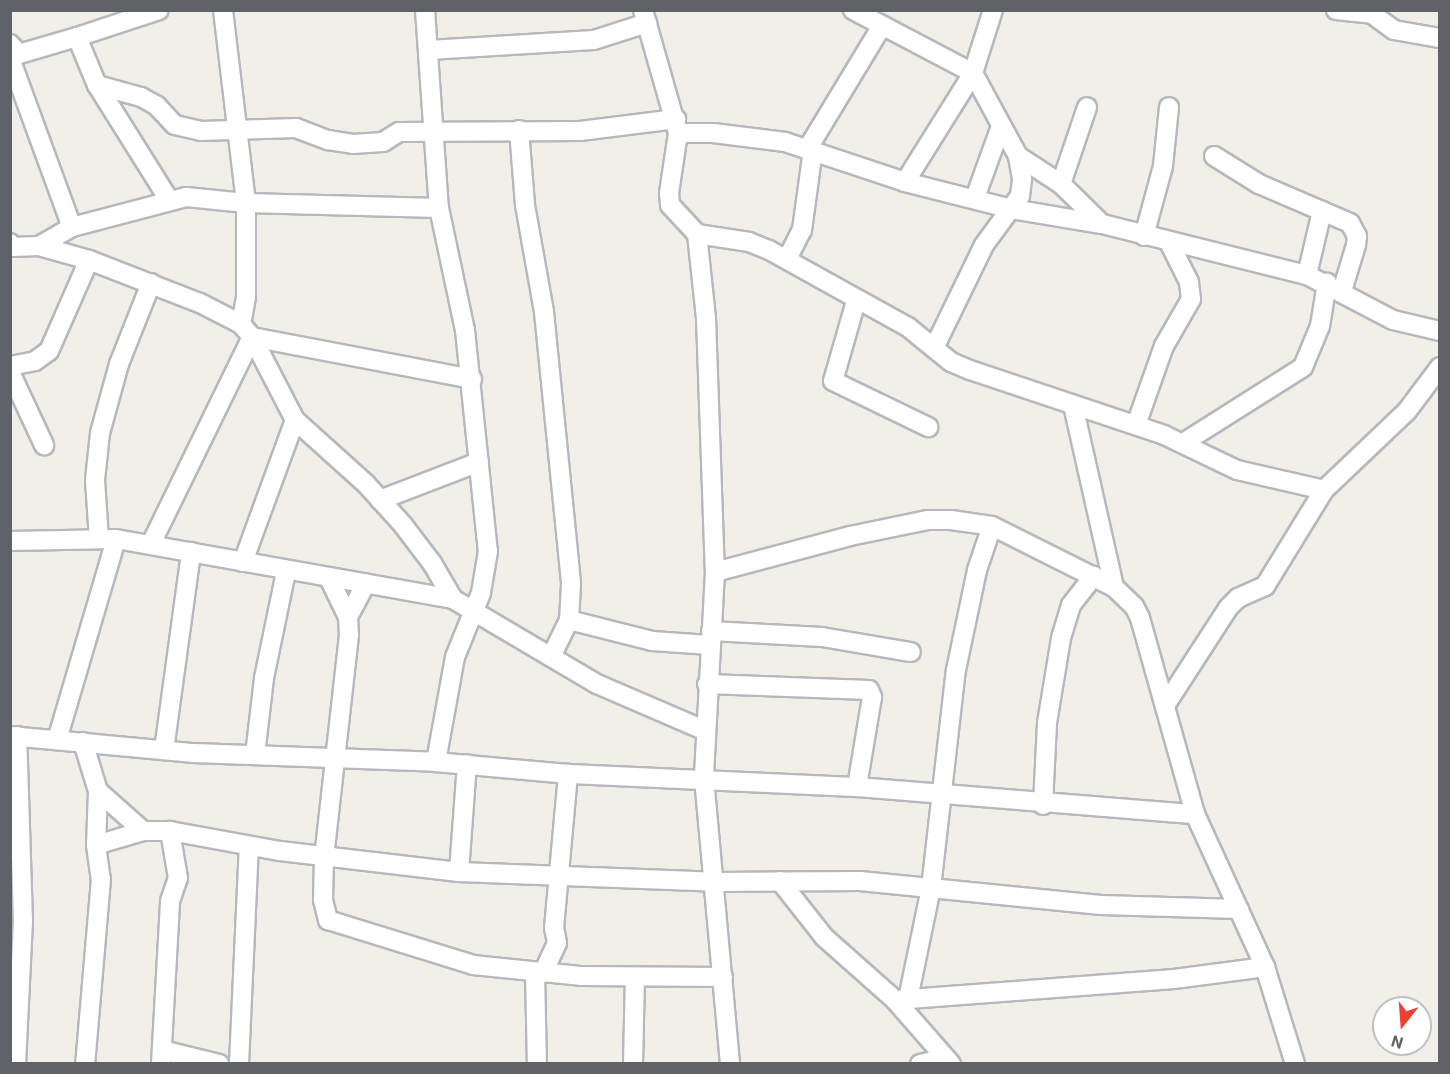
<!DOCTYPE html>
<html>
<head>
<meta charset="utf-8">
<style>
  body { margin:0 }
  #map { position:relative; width:1450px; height:1074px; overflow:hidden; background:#f1efe8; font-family:Roboto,sans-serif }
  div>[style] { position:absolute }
  .roads { filter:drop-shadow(2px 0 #b5b8bc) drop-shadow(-2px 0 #b5b8bc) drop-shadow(0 2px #b5b8bc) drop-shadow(0 -2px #b5b8bc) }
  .minor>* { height:18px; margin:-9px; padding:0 9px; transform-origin:9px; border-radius:9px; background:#fff }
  span { translate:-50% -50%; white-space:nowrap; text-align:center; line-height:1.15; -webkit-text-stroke:4.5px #fff; paint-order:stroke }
  .frame { position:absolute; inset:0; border:12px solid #5f6368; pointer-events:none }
  .north { position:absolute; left:1372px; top:996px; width:60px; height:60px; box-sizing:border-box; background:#fff; border:2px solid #bfc1c3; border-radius:50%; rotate:197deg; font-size:16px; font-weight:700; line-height:24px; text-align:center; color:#5f6368 }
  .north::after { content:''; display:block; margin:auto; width:21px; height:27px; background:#ea4335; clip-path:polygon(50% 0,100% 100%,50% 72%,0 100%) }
</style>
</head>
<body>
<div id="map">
  <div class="roads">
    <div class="minor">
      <i style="left:223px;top:10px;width:194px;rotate:83.2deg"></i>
      <i style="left:246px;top:203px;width:94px;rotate:90deg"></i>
      <i style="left:246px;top:297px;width:27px;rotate:100deg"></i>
      <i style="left:425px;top:10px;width:198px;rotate:86deg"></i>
      <i style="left:439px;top:208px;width:125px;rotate:78deg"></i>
      <i style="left:465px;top:330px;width:222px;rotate:84.1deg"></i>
      <i style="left:488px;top:551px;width:43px;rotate:99.5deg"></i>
      <i style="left:481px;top:593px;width:69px;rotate:112.1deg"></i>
      <i style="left:455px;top:657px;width:107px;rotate:100.3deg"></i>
      <i style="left:643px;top:10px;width:128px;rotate:74.1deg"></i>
      <i style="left:678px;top:133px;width:61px;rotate:98.5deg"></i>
      <i style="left:669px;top:193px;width:12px;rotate:85deg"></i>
      <i style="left:670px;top:205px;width:40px;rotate:47deg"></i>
      <i style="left:697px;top:234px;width:84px;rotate:83.9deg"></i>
      <i style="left:706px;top:318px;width:254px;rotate:88deg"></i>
      <i style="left:715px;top:572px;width:206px;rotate:93.1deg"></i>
      <i style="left:704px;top:778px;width:287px;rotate:84.8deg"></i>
      <i style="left:853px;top:10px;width:136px;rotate:27.7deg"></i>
      <i style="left:973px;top:73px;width:94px;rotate:61.5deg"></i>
      <i style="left:1018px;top:156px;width:51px;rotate:33.1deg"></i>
      <i style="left:1061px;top:184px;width:56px;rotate:44.3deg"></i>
      <i style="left:1336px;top:10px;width:36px;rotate:6deg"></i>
      <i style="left:1372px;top:14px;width:27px;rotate:36deg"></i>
      <i style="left:1394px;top:30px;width:47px;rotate:9.9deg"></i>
      <i style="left:77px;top:37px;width:86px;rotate:-18.2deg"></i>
      <i style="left:10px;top:44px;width:13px;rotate:48deg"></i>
      <i style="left:19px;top:54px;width:60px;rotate:-16.3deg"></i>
      <i style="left:77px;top:37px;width:52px;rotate:67.4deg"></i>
      <i style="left:97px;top:85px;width:46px;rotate:15.3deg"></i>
      <i style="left:141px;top:97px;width:18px;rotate:29deg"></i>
      <i style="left:157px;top:106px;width:26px;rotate:47deg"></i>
      <i style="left:175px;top:125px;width:27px;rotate:13deg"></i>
      <i style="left:201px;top:131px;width:95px;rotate:-1.8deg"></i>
      <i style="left:296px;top:128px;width:34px;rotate:21deg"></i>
      <i style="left:328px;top:140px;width:25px;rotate:9deg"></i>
      <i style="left:353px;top:144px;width:30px;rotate:-4deg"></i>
      <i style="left:383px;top:142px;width:19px;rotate:-32deg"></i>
      <i style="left:399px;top:132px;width:181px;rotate:-0.3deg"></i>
      <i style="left:580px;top:131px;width:97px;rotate:-7.1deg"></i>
      <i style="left:429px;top:50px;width:165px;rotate:-3.5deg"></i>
      <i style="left:594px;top:40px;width:56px;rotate:-17.8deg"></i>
      <i style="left:10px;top:58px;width:180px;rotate:69.9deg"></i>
      <i style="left:97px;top:85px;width:136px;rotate:57.9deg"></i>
      <i style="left:519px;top:130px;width:75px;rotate:85.4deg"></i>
      <i style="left:525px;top:205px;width:109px;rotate:79.9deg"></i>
      <i style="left:544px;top:312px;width:273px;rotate:84.3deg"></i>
      <i style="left:571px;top:584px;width:36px;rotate:93deg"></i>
      <i style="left:569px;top:620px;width:41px;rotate:115.9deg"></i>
      <i style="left:678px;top:133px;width:35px"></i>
      <i style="left:713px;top:133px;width:73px;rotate:7.1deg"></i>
      <i style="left:785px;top:142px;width:126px;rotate:18.4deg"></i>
      <i style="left:905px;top:182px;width:110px;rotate:14.2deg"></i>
      <i style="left:1012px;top:209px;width:91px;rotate:9.5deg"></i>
      <i style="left:1102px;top:224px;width:211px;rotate:14deg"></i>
      <i style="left:1307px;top:275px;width:97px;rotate:27.6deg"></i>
      <i style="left:1393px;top:320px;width:48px;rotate:13.2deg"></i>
      <i style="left:808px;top:148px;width:143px;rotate:-58.8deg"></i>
      <i style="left:1214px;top:156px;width:53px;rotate:31.9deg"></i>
      <i style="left:1259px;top:184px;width:99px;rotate:23.2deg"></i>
      <i style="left:1350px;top:223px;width:15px;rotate:62deg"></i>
      <i style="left:1357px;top:236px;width:9px;rotate:96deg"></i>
      <i style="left:1356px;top:245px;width:48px;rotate:106.9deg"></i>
      <i style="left:905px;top:182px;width:128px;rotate:-58deg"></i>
      <i style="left:973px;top:73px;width:66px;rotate:-72.4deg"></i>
      <i style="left:1061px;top:184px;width:81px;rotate:-71.3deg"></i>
      <i style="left:975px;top:198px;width:77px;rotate:-70.1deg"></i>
      <i style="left:697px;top:234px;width:53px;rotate:8.7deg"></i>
      <i style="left:749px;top:242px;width:22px;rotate:22deg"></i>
      <i style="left:769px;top:250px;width:159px;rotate:29deg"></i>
      <i style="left:908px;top:327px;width:55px;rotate:39.1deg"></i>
      <i style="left:951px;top:362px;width:21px;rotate:23deg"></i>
      <i style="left:970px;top:370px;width:205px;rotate:18.5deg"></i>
      <i style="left:1164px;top:435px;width:81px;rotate:25.6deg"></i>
      <i style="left:1237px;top:470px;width:89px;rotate:12.9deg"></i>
      <i style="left:1144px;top:236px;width:73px;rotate:-74.8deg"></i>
      <i style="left:1163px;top:166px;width:59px;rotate:-84.2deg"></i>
      <i style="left:10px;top:243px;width:4px;rotate:63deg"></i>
      <i style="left:12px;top:247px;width:27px;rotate:-2deg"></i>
      <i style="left:39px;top:246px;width:52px;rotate:15.6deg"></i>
      <i style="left:89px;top:260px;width:119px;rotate:21.2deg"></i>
      <i style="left:200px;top:303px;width:46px;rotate:27.1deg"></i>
      <i style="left:241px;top:324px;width:17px;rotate:50deg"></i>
      <i style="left:252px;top:337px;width:93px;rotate:62.6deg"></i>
      <i style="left:295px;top:420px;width:96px;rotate:42deg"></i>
      <i style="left:366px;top:484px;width:55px;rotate:47.9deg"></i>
      <i style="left:403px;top:525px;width:48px;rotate:52.7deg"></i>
      <i style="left:432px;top:563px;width:42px;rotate:59.7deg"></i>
      <i style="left:453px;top:599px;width:167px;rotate:30.6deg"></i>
      <i style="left:597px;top:684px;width:116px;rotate:23.3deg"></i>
      <i style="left:39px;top:246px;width:38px;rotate:-30deg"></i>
      <i style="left:72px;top:227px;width:118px;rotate:-14.7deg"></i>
      <i style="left:186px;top:197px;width:60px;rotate:5.7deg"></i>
      <i style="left:246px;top:203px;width:193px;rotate:1.5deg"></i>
      <i style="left:787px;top:259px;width:33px;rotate:-63deg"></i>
      <i style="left:802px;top:230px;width:81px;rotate:-82.2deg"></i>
      <i style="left:1307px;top:275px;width:66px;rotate:-76.8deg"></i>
      <i style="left:856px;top:301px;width:83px;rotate:106deg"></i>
      <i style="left:833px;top:381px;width:106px;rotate:25.8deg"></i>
      <i style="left:934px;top:348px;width:114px;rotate:-64.1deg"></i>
      <i style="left:984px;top:245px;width:61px;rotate:-53.7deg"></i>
      <i style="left:1020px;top:196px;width:17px;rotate:-83deg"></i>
      <i style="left:1022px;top:179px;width:23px;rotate:-100deg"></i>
      <i style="left:10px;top:366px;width:25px;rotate:-11deg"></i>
      <i style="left:35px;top:361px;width:17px;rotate:-36deg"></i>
      <i style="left:49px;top:351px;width:99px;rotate:-66.3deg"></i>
      <i style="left:10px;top:372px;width:81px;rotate:65deg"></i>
      <i style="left:1073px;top:405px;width:187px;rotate:77.3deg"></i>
      <i style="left:1136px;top:425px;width:84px;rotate:-70.5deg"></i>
      <i style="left:1164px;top:346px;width:54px;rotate:-60.1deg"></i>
      <i style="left:1191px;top:299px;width:17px;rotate:-97deg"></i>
      <i style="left:1189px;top:282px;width:45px;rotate:-116.6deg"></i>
      <i style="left:1183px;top:443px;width:142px;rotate:-32.3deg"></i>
      <i style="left:1303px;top:367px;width:44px;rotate:-67.5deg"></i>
      <i style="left:1320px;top:326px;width:44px;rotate:-80.8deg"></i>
      <i style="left:380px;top:500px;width:106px;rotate:-21deg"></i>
      <i style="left:99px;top:539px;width:59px;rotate:-93.9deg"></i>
      <i style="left:95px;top:480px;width:47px;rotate:-83.9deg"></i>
      <i style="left:100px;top:433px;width:72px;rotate:-74.6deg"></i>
      <i style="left:119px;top:364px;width:87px;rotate:-68.4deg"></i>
      <i style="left:10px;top:541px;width:106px;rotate:-1.1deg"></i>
      <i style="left:116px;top:539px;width:342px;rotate:10.1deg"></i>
      <i style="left:151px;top:544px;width:230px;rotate:-64deg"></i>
      <i style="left:252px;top:337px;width:224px;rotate:10.8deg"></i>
      <i style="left:243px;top:562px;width:151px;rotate:-69.9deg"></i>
      <i style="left:715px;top:572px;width:140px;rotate:-14.9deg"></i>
      <i style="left:850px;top:536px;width:80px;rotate:-11.6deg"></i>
      <i style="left:928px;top:520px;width:23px"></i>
      <i style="left:951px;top:520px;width:41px;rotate:8.3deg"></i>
      <i style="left:992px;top:526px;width:136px;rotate:26.6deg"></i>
      <i style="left:1114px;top:587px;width:28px;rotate:44deg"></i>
      <i style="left:1134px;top:606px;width:13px;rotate:63deg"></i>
      <i style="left:1140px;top:618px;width:204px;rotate:74.3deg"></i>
      <i style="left:1195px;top:814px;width:168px;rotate:65.4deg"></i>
      <i style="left:1265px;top:967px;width:102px;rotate:72.8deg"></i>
      <i style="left:330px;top:580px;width:41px;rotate:64.1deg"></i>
      <i style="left:348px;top:617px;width:18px;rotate:87deg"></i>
      <i style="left:349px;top:635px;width:223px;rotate:96.4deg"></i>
      <i style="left:324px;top:857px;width:43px;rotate:91.3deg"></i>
      <i style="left:323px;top:900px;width:21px;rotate:76deg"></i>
      <i style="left:328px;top:920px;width:152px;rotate:17.2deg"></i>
      <i style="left:473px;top:965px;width:110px;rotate:5.8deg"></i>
      <i style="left:582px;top:976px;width:141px;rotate:0.4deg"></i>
      <i style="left:348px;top:617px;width:38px;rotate:-62deg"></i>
      <i style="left:569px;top:620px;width:86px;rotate:14.2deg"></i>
      <i style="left:652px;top:641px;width:58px;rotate:3.9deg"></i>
      <i style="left:711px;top:631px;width:111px;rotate:3.1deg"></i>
      <i style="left:822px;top:637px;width:90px;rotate:9.6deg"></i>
      <i style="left:707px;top:684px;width:162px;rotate:2.1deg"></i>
      <i style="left:869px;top:690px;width:8px;rotate:67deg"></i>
      <i style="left:872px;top:697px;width:91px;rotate:99.5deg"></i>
      <i style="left:1166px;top:704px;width:114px;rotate:-57.1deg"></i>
      <i style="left:1228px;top:608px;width:14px;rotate:-45deg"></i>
      <i style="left:1238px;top:598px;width:30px;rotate:-24deg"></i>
      <i style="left:1265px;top:586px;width:113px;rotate:-58.4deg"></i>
      <i style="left:1324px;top:490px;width:115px;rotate:-43.6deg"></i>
      <i style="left:1407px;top:411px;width:55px;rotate:-53.1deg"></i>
      <i style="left:10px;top:736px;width:185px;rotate:5.3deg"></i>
      <i style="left:194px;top:753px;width:242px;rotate:2.1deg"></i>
      <i style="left:436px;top:762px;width:133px;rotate:5.2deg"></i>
      <i style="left:568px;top:774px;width:289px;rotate:2.6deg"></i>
      <i style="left:857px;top:787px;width:339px;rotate:4.6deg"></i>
      <i style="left:57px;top:740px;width:209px;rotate:-73.6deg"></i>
      <i style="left:83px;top:742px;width:51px;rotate:73deg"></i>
      <i style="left:98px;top:791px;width:54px;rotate:92.1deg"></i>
      <i style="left:96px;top:845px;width:34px;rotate:82deg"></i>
      <i style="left:101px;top:879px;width:186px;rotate:94.9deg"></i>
      <i style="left:164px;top:750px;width:200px;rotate:-82.2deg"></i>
      <i style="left:255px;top:755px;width:78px;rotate:-83.3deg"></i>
      <i style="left:264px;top:678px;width:108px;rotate:-78.3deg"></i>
      <i style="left:98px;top:791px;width:60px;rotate:41.6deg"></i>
      <i style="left:1043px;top:805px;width:82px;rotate:-87.2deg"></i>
      <i style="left:1047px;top:723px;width:86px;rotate:-80.6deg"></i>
      <i style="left:1061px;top:638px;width:34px;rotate:-73deg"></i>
      <i style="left:1071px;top:605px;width:37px;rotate:-52deg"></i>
      <i style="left:96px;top:845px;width:49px;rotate:-16.6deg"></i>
      <i style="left:143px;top:831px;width:27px"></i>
      <i style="left:170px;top:831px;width:112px;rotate:10.3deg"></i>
      <i style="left:280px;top:851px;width:180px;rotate:6.7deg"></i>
      <i style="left:459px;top:872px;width:256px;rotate:2.2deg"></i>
      <i style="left:715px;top:882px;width:145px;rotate:-0.4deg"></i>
      <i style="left:860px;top:881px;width:242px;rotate:5.7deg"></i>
      <i style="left:1101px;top:905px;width:138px;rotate:1.7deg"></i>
      <i style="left:459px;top:872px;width:108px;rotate:-85.8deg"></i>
      <i style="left:780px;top:881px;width:71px;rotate:51.8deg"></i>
      <i style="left:824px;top:937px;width:95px;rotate:41.6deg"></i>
      <i style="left:895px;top:1000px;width:85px;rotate:48.8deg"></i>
      <i style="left:535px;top:972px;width:92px;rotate:88.8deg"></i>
      <i style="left:543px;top:973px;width:33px;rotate:-65deg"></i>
      <i style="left:557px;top:943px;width:15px;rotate:-101deg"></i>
      <i style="left:554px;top:928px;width:155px;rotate:-84.8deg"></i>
      <i style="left:908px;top:999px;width:113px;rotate:-78.3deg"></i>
      <i style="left:931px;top:888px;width:219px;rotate:-83.5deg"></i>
      <i style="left:956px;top:670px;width:102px;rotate:-78.1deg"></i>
      <i style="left:977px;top:570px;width:46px;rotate:-71.2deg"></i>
      <i style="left:896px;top:1000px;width:279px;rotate:-4.3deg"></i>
      <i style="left:1174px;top:979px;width:92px;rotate:-7.5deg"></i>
      <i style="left:162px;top:1050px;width:59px;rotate:13.8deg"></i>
      <i style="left:16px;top:1064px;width:142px;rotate:-87.2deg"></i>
      <i style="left:23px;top:922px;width:186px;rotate:-91.8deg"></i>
      <i style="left:161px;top:1064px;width:163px;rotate:-86.8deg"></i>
      <i style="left:170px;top:901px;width:24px;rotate:-71deg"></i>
      <i style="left:178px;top:878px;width:48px;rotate:-99.7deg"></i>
      <i style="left:239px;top:1064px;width:218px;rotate:-87.4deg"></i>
      <i style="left:633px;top:1064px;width:86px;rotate:-88.7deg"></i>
      <i style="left:920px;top:1064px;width:26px;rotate:-13deg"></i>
    </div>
  </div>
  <div class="frame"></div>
  <div class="north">N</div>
</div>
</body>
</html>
